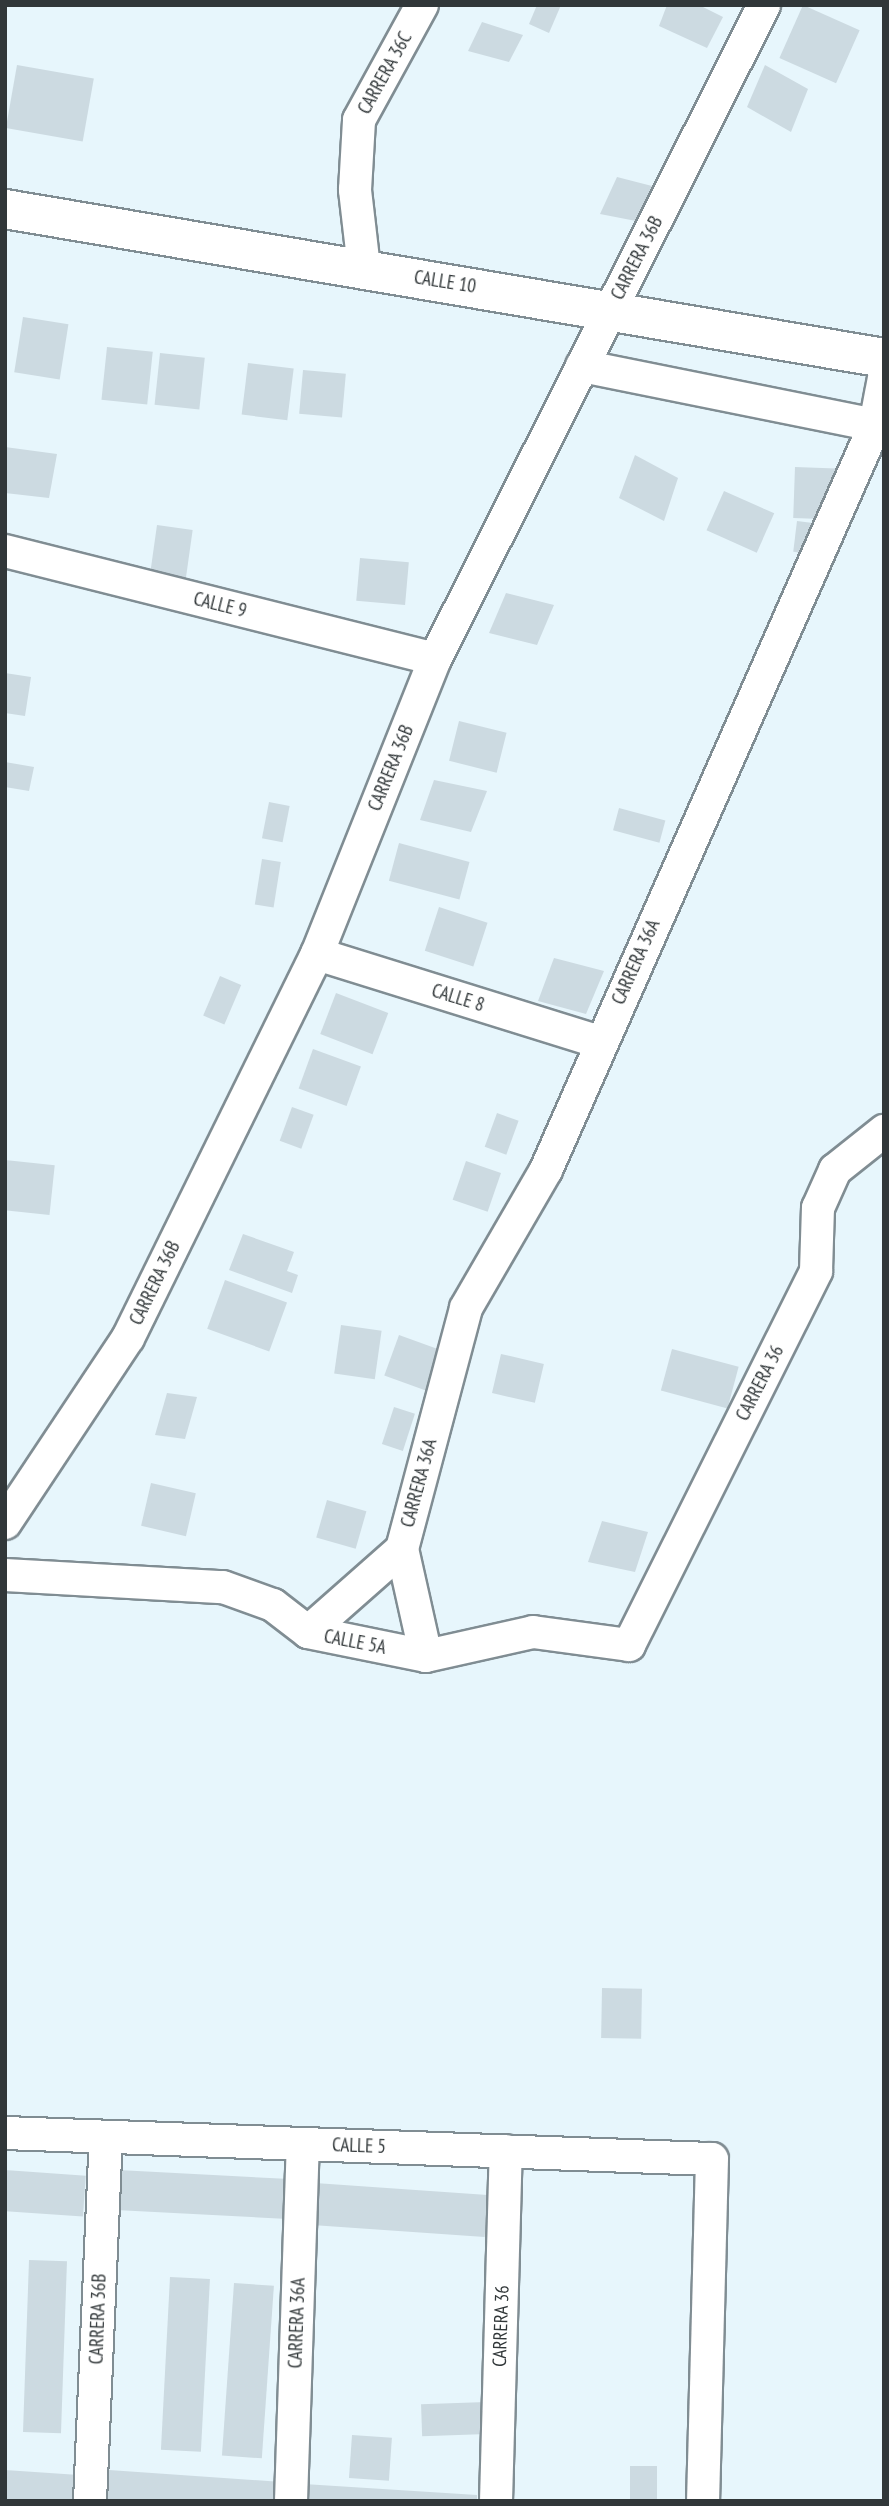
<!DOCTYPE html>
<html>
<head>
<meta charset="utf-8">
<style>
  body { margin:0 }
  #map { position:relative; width:889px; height:2506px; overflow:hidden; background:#e7f6fc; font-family:"PT Sans Narrow",sans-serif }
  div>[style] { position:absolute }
  .building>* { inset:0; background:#ccdae1; transform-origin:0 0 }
  .roads { filter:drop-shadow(2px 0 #808d93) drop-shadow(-2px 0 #808d93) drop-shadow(0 2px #808d93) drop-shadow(0 -2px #808d93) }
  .minor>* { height:32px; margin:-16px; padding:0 16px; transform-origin:16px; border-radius:16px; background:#fff }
  .tertiary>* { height:38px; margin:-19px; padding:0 19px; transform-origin:19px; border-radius:19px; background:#fff }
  span { translate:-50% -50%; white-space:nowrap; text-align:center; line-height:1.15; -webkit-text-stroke:6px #fff; paint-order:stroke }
  .street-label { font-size:19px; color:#313739 }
  .frame { position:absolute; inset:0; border:7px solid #313739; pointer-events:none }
</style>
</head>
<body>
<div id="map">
  <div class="building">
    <i style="clip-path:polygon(537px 5px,561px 5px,549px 33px,529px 24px)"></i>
    <i style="clip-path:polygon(667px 5px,699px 5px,723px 17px,707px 48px,659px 26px)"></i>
    <i style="left:803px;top:5px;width:62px;height:58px;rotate:24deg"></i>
    <i style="clip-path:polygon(482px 22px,523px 35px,509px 62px,468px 51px)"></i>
    <i style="left:17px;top:65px;width:78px;height:64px;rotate:10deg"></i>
    <i style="clip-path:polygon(765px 65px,808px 89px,791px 132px,747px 107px)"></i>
    <i style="clip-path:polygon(617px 177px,652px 186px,636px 221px,600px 214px)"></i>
    <i style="left:23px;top:317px;width:46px;height:56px;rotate:9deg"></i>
    <i style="left:107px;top:347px;width:46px;height:53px;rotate:6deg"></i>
    <i style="left:160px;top:353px;width:45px;height:52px;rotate:6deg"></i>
    <i style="left:248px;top:363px;width:46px;height:52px;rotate:7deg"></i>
    <i style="left:303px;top:370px;width:43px;height:44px;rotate:5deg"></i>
    <i style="clip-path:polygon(5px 447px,57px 454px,49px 498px,5px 493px)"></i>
    <i style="clip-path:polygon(635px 455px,678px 478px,664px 521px,619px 498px)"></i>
    <i style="left:795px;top:467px;width:48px;height:51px;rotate:2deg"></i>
    <i style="left:724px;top:491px;width:55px;height:43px;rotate:24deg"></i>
    <i style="left:797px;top:521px;width:38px;height:31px;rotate:7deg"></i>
    <i style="left:157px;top:525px;width:36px;height:50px;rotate:8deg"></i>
    <i style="left:360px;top:558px;width:49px;height:43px;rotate:5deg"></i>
    <i style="clip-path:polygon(506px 593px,554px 605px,537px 645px,489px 633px)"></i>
    <i style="clip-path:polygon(5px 673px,31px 677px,25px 716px,5px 713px)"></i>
    <i style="left:459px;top:721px;width:49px;height:41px;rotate:14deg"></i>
    <i style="clip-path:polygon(5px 762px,34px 767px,29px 791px,5px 787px)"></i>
    <i style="clip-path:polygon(434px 780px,487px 791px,471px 832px,420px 820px)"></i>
    <i style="left:269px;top:802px;width:21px;height:37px;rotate:11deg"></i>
    <i style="left:619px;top:808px;width:48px;height:23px;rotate:15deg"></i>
    <i style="left:399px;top:843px;width:73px;height:39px;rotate:15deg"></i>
    <i style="left:262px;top:859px;width:19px;height:46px;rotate:9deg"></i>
    <i style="left:439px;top:907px;width:51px;height:46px;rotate:18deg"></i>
    <i style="clip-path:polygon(554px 958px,604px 971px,586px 1014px,538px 1001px)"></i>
    <i style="left:220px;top:976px;width:23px;height:43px;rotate:23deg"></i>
    <i style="left:336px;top:993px;width:56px;height:44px;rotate:21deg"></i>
    <i style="left:313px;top:1049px;width:51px;height:42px;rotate:20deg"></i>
    <i style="left:292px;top:1107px;width:23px;height:36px;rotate:20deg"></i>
    <i style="left:497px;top:1113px;width:23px;height:36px;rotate:20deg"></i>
    <i style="left:5px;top:1160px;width:50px;height:50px;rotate:6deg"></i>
    <i style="left:466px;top:1161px;width:37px;height:41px;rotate:19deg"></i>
    <i style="clip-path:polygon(243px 1234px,294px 1252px,287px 1271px,298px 1275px,292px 1293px,229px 1270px)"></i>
    <i style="left:225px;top:1280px;width:66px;height:52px;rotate:20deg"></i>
    <i style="left:341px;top:1325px;width:41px;height:49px;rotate:8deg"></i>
    <i style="left:399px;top:1335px;width:50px;height:43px;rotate:20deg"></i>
    <i style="left:672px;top:1349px;width:69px;height:43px;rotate:15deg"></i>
    <i style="left:501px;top:1354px;width:44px;height:40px;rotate:13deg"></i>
    <i style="clip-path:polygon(167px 1393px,197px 1397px,185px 1439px,155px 1435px)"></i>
    <i style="left:394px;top:1407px;width:22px;height:39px;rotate:18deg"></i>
    <i style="left:151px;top:1483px;width:46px;height:44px;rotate:13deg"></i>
    <i style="left:327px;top:1500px;width:41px;height:39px;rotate:16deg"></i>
    <i style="clip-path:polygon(602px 1521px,648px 1532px,635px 1572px,588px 1562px)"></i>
    <i style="left:602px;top:1988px;width:40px;height:50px;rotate:1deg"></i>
    <i style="left:5px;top:2170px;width:81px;height:41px;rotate:4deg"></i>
    <i style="left:118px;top:2170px;width:172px;height:40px;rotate:3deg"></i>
    <i style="left:315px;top:2183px;width:173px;height:42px;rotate:4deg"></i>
    <i style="left:29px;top:2260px;width:38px;height:172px;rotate:2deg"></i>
    <i style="left:170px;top:2277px;width:40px;height:173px;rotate:3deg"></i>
    <i style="left:234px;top:2283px;width:40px;height:173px;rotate:4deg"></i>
    <i style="left:486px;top:2402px;width:32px;height:65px;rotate:88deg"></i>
    <i style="left:352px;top:2435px;width:40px;height:43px;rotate:4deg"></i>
    <i style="left:630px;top:2466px;width:27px;height:35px"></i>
    <i style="clip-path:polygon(5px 2470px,79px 2475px,78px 2501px,5px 2501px)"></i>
    <i style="clip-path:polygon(109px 2470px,282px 2482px,281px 2501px,107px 2501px)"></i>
    <i style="clip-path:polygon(304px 2484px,477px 2495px,477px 2501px,303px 2501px)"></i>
  </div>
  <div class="roads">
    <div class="minor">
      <i style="left:364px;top:268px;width:79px;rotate:-96.6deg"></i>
      <i style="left:355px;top:190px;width:70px;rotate:-86.7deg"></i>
      <i style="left:359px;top:120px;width:131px;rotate:-61.3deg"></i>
      <i style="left:582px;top:366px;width:308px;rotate:11.4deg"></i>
      <i style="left:5px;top:551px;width:443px;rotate:14.1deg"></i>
      <i style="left:317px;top:954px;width:296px;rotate:17.3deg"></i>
      <i style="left:5px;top:1523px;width:222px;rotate:-56.4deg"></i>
      <i style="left:128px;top:1338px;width:428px;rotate:-63.8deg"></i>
      <i style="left:317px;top:954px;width:318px;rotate:-68.2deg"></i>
      <i style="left:435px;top:659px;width:732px;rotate:-63.29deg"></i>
      <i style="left:5px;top:1575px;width:218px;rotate:3.2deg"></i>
      <i style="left:223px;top:1587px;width:53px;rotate:19.8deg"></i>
      <i style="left:273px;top:1605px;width:44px;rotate:37.6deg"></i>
      <i style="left:308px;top:1632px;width:120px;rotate:11.5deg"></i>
      <i style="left:426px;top:1656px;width:110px;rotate:-12.6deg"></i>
      <i style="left:533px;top:1632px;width:97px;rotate:7.7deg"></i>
      <i style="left:629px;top:1645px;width:418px;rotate:-63.4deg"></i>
      <i style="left:816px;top:1271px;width:63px;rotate:-88.2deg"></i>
      <i style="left:818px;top:1208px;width:42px;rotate:-65.9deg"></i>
      <i style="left:835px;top:1170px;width:63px;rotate:-38.5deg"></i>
      <i style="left:308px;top:1632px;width:125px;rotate:-41.4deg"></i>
      <i style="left:426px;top:1656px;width:110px;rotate:-102.6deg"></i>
      <i style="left:402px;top:1549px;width:249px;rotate:-75.1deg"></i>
      <i style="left:466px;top:1308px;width:160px;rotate:-59.9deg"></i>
      <i style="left:546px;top:1170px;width:814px;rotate:-66.17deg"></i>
      <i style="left:875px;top:425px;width:48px;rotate:-79.2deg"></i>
      <i style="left:5px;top:2133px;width:707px;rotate:2.11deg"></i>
      <i style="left:712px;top:2159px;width:342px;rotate:91.5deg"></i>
      <i style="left:90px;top:2501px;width:364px;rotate:-87.5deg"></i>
      <i style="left:291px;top:2501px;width:357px;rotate:-88.1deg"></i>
      <i style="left:496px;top:2501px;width:350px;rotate:-88.4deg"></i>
    </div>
    <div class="tertiary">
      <i style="left:5px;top:209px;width:892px;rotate:9.62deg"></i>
    </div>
  </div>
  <div class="street-label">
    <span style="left:385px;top:73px;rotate:-61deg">CARRERA 36C</span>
    <span style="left:637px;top:258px;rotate:-63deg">CARRERA 36B</span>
    <span style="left:445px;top:282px;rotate:9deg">CALLE 10</span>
    <span style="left:220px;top:605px;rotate:14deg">CALLE 9</span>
    <span style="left:391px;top:768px;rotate:-68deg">CARRERA 36B</span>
    <span style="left:636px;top:962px;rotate:-66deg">CARRERA 36A</span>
    <span style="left:458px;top:998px;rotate:17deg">CALLE 8</span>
    <span style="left:155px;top:1283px;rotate:-64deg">CARRERA 36B</span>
    <span style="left:760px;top:1383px;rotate:-63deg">CARRERA 36</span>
    <span style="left:419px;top:1483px;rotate:-75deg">CARRERA 36A</span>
    <span style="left:355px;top:1642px;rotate:11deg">CALLE 5A</span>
    <span style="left:359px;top:2146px;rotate:2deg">CALLE 5</span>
    <span style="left:98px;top:2319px;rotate:-88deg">CARRERA 36B</span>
    <span style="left:297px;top:2323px;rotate:-88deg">CARRERA 36A</span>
    <span style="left:501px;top:2326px;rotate:-88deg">CARRERA 36</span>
  </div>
  <div class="frame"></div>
</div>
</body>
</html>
